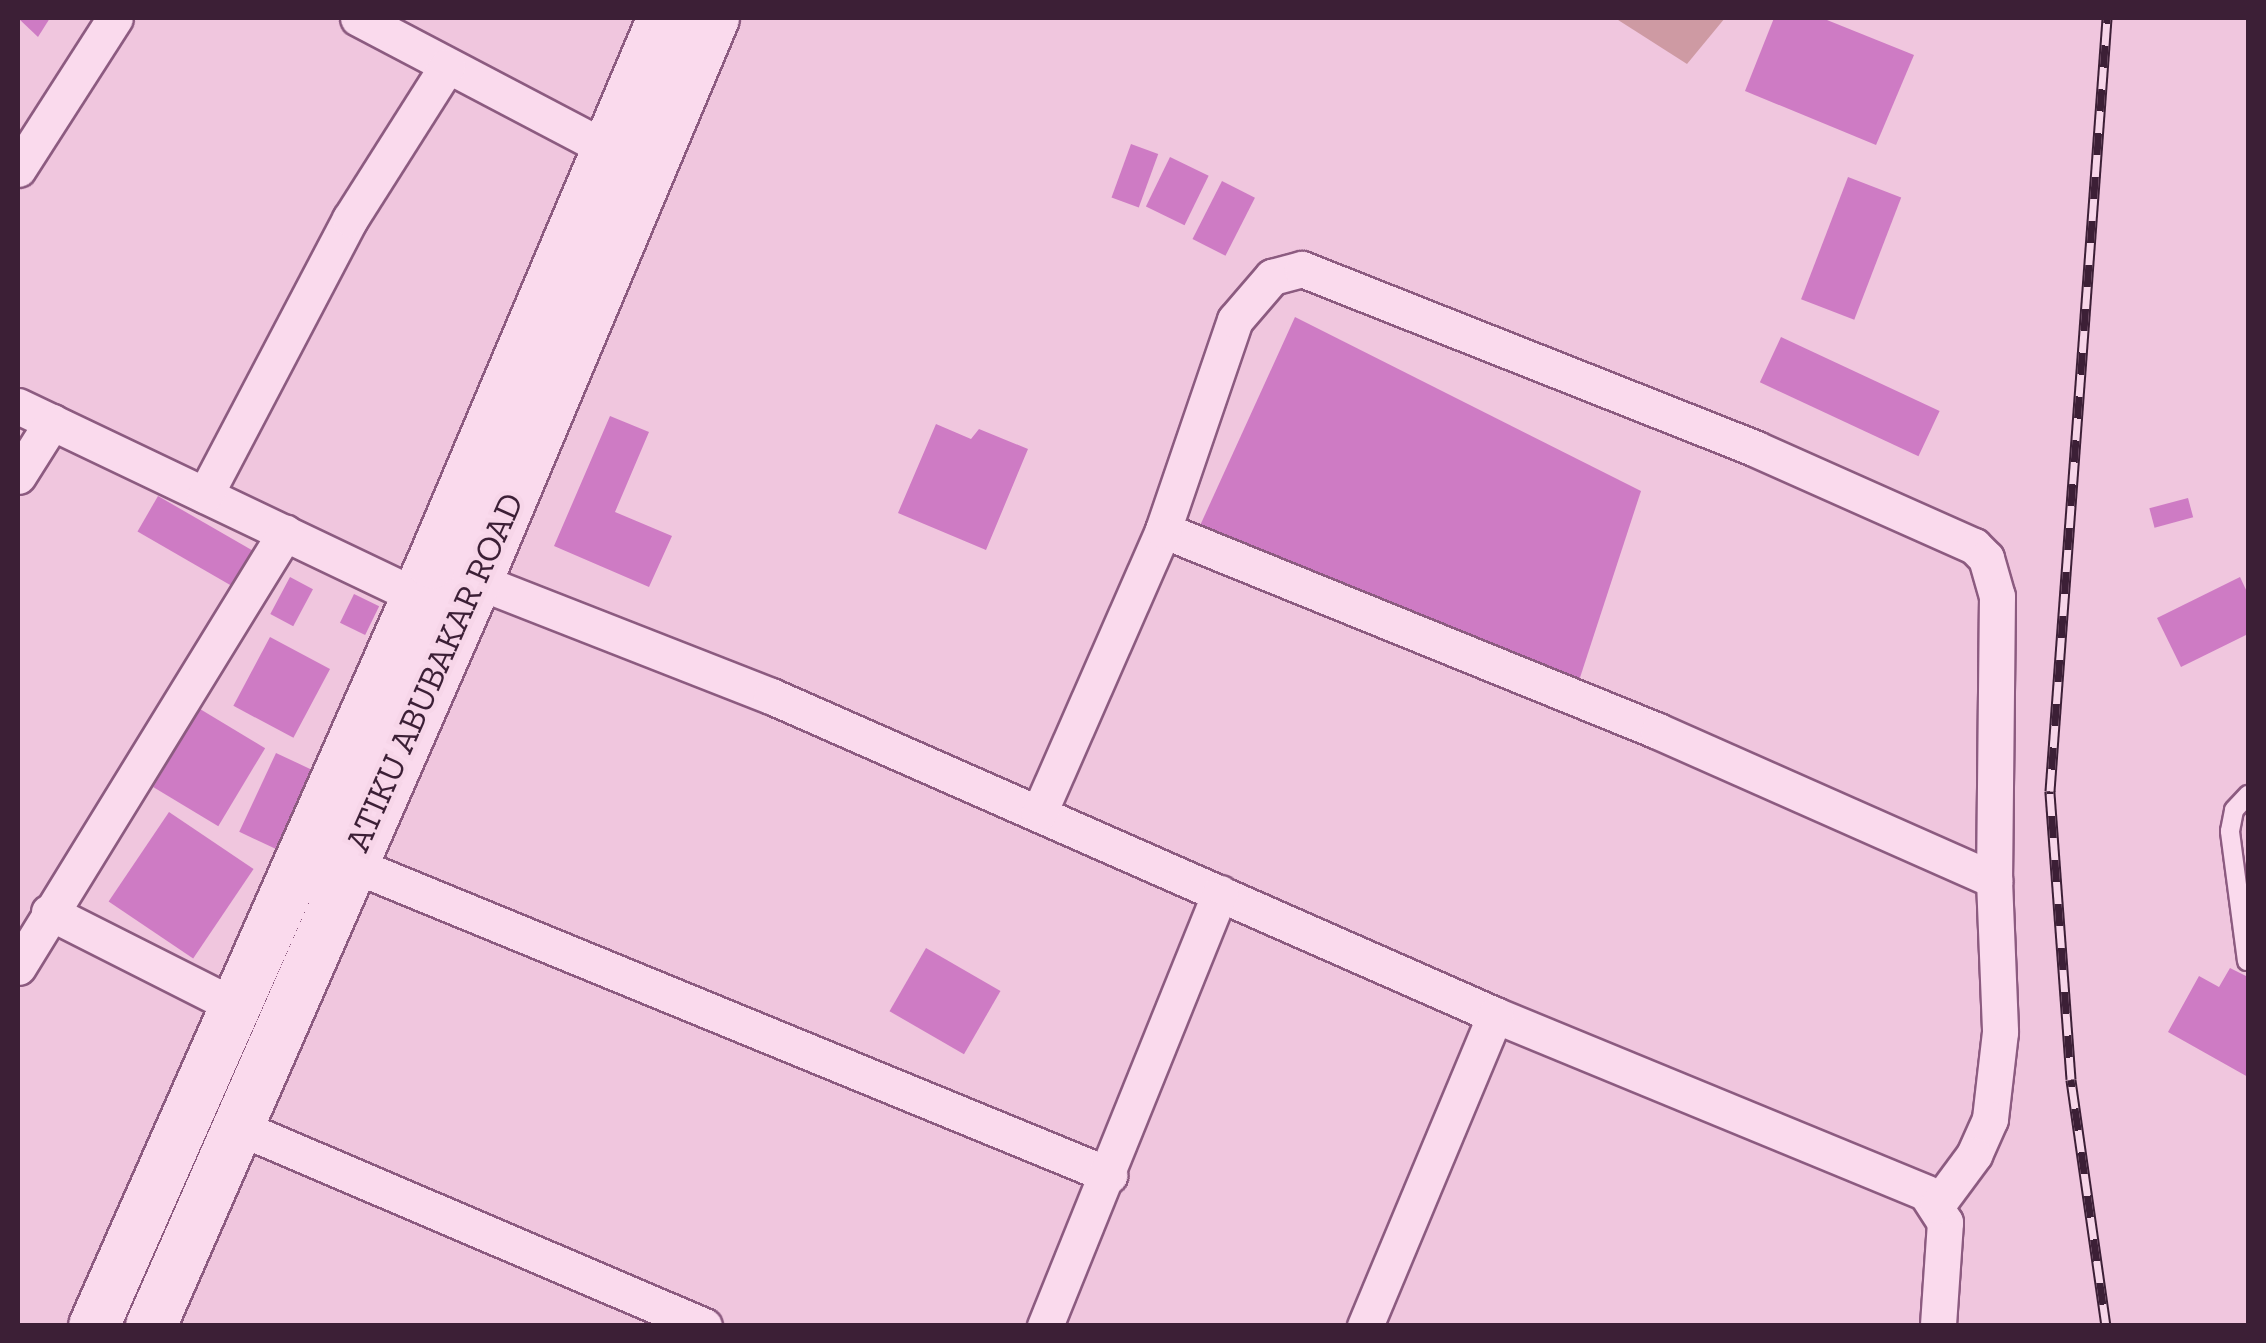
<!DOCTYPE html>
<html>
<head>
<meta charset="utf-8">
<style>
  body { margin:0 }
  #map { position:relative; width:2266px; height:1343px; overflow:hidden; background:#f0c6de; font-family:"Zilla Slab",serif }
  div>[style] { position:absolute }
  .green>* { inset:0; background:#ce9aa3 }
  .building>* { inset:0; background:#ce7bc4; transform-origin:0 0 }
  .roads { filter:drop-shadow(2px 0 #8c5b80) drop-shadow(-2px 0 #8c5b80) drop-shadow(0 2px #8c5b80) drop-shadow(0 -2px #8c5b80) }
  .lane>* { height:18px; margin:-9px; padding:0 9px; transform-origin:9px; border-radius:9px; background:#fadaed }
  .street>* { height:35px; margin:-17.5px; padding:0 17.5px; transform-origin:17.5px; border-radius:17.5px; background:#fadaed }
  .secondary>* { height:50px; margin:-25px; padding:0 25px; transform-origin:25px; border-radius:25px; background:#fadaed }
  .rail>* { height:11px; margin-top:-5.5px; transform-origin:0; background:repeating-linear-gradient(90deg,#f7d6e9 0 22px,#3c1f36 0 44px); box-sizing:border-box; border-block:2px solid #3c1f36 }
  span { translate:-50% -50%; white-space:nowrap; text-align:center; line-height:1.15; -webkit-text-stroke:9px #f7d6e9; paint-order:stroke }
  .street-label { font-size:35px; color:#3c1f36 }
  .frame { position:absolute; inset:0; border:20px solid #3c1f36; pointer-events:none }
</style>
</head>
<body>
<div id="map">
  <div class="green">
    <i style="clip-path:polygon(1615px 18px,1725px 18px,1687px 64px)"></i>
  </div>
  <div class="building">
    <i style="clip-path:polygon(18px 18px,50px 18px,38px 37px)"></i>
    <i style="clip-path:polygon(1774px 18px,1822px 18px,1914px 55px,1876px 145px,1745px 91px)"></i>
    <i style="left:1131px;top:144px;width:29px;height:57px;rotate:20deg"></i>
    <i style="left:1170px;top:157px;width:43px;height:55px;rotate:26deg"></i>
    <i style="left:1848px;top:177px;width:57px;height:131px;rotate:21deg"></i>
    <i style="left:1222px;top:181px;width:37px;height:65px;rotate:27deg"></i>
    <i style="clip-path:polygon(1295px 317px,1641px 491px,1574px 696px,1198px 530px)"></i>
    <i style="left:1781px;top:337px;width:175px;height:50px;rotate:25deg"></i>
    <i style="clip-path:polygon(610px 416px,649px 432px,615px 512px,672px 536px,649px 587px,554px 546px)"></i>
    <i style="clip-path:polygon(936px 424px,971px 439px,979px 429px,1028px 449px,986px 550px,898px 513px)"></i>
    <i style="left:158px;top:496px;width:116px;height:41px;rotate:30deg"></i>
    <i style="left:2188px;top:498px;width:20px;height:40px;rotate:75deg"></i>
    <i style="left:290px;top:577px;width:26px;height:42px;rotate:28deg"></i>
    <i style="clip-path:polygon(2240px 577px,2248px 594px,2248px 634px,2181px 667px,2157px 618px)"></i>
    <i style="left:354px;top:594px;width:28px;height:32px;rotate:26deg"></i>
    <i style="left:270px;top:637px;width:68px;height:78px;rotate:28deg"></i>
    <i style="left:200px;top:709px;width:76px;height:91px;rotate:31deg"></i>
    <i style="left:276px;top:753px;width:40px;height:87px;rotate:25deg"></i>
    <i style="left:169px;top:812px;width:102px;height:108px;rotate:34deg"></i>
    <i style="left:926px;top:948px;width:86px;height:73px;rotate:30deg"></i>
    <i style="clip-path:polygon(2230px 968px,2248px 977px,2248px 1077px,2168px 1032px,2199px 976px,2219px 987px)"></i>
  </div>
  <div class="roads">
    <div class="lane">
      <i style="left:2247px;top:961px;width:131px;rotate:-97.5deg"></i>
      <i style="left:2230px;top:831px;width:21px;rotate:-79deg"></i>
      <i style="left:2234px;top:810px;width:21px;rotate:-47deg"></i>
    </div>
    <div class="street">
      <i style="left:358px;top:18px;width:304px;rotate:27.7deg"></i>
      <i style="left:18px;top:169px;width:179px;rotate:-57.3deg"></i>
      <i style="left:18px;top:406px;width:441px;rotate:25.5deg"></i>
      <i style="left:18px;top:476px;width:64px;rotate:-57.8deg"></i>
      <i style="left:205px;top:495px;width:312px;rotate:-62.3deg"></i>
      <i style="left:350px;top:219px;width:181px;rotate:-57.6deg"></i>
      <i style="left:1163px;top:530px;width:534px;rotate:22.1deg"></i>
      <i style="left:1658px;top:731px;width:368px;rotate:23.9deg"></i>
      <i style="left:457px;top:573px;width:337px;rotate:21.4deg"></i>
      <i style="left:771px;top:696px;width:791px;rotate:23.78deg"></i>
      <i style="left:1495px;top:1015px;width:466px;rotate:22.4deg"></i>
      <i style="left:1926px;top:1193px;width:35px;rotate:57deg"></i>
      <i style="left:1945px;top:1222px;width:104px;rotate:93.9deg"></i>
      <i style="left:1039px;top:813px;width:309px;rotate:-66.3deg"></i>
      <i style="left:1163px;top:530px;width:222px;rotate:-71.1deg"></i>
      <i style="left:1235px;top:320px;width:57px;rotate:-49.3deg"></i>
      <i style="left:1272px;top:277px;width:31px;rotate:-15deg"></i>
      <i style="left:1302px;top:269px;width:488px;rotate:21.6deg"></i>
      <i style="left:1756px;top:449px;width:239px;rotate:24deg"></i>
      <i style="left:1974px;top:546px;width:17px;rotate:45deg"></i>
      <i style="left:1986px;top:558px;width:40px;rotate:74deg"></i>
      <i style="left:1997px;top:596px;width:284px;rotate:90.6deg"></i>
      <i style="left:1994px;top:880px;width:152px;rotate:87.7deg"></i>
      <i style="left:2000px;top:1032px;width:88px;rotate:96.6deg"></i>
      <i style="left:1990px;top:1119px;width:39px;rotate:114deg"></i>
      <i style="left:1974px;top:1155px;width:62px;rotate:126.5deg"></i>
      <i style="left:349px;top:863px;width:822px;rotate:22.32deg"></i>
      <i style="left:49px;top:912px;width:208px;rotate:26.8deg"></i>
      <i style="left:18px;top:967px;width:510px;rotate:-58.4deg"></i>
      <i style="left:236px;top:1126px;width:509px;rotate:23.14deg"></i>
      <i style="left:1045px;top:1326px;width:467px;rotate:-68deg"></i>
      <i style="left:1365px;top:1326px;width:337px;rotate:-67.3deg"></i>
    </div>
    <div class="secondary">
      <i style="left:94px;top:1326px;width:835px;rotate:-66.11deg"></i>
      <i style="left:432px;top:563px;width:592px;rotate:-67.03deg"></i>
      <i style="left:151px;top:1326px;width:813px;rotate:-66.37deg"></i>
      <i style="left:477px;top:581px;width:611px;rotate:-67.17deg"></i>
    </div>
  </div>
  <div class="rail">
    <i style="left:2106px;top:1326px;width:249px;rotate:-98.1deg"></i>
    <i style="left:2071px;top:1079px;width:289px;rotate:-94.2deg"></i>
    <i style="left:2050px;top:791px;width:775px;rotate:-85.78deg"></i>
  </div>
  <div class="street-label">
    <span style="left:434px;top:672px;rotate:-66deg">ATIKU ABUBAKAR ROAD</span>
  </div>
  <div class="frame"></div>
</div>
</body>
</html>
